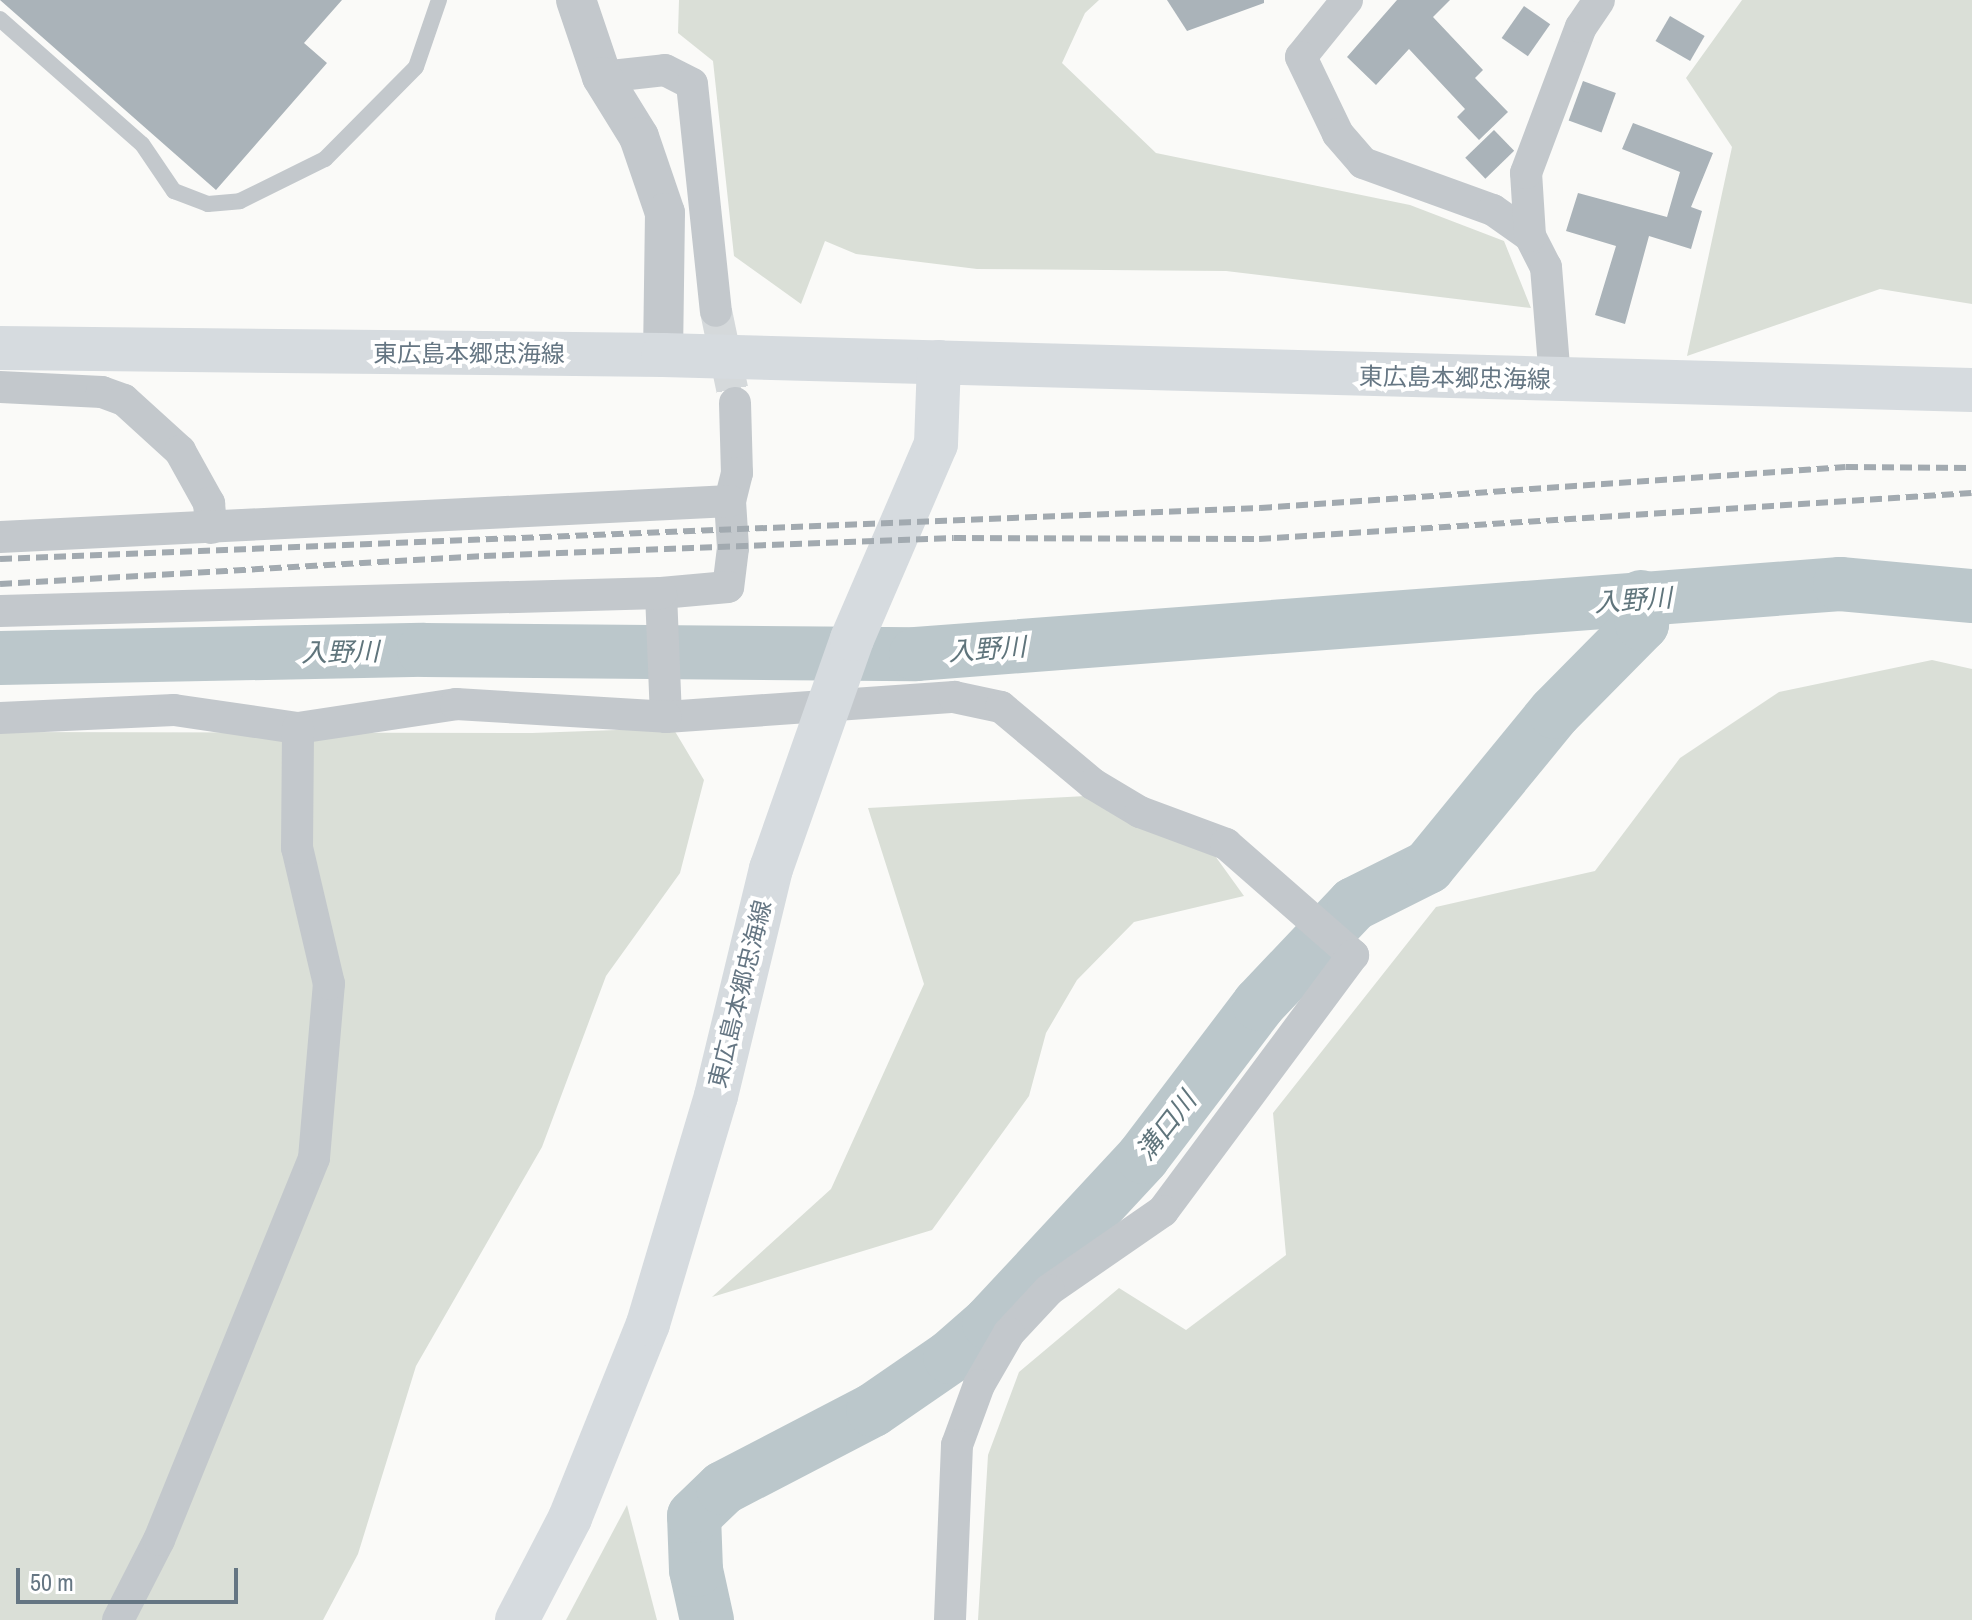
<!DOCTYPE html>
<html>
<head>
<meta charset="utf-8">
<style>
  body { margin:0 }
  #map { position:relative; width:1972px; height:1620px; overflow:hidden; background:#fafaf8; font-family:"Archivo Narrow","Noto Sans JP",sans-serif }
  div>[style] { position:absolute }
  .green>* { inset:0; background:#dadfd7 }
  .river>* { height:54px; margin:-27px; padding:0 27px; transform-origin:27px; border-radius:27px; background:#bbc7cb }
  .building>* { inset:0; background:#aab3b9; transform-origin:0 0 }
  .minor-tunnel>* { height:32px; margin-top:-16px; transform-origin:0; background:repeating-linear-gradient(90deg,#d5d9db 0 32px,transparent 0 48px) }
  .service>* { height:16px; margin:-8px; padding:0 8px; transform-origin:8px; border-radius:8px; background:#c3c8cc }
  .minor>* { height:32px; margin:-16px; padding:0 16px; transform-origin:16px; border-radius:16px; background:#c3c8cc }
  .tertiary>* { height:40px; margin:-20px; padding:0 20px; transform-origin:20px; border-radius:20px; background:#c3c8cc }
  .primary>* { height:44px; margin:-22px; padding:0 22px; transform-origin:22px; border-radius:22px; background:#d6dbdf }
  .rail>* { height:6px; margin-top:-3px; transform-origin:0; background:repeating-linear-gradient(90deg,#a2aab0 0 12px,transparent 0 18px) }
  span { translate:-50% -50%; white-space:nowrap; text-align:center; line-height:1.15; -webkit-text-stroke:8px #fff; paint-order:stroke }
  .street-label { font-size:24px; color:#657683 }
  .water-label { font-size:26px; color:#60757c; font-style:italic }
  .scale { position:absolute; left:16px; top:1568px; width:222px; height:36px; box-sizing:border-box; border:4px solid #657683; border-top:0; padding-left:10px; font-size:24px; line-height:28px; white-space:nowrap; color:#657683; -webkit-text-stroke:6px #fff; paint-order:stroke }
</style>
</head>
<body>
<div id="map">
  <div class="green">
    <i style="clip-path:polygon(679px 0,1099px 0,1085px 13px,1062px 63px,1156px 153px,1410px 205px,1504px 241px,1531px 308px,1226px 271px,977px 269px,856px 254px,825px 241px,801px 304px,734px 256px,713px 61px,678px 33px)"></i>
    <i style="clip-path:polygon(1742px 0,1972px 0,1972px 304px,1880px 289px,1687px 356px,1732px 147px,1686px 78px)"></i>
    <i style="clip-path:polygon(1932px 660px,1972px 669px,1972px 1620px,978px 1620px,988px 1455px,1019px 1372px,1119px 1288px,1186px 1330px,1286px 1255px,1273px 1113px,1436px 907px,1595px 871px,1680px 758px,1779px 692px)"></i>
    <i style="clip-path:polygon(673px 728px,704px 780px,680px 873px,606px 976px,542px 1147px,416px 1366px,358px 1554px,323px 1620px,0 1620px,0 732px,532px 733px)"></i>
    <i style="clip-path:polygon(1086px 796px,1213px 853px,1244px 896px,1134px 922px,1077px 980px,1046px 1033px,1029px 1096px,932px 1230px,712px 1297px,831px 1189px,924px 984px,868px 808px)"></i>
    <i style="clip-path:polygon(627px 1505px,657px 1620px,566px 1620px)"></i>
  </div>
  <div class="river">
    <i style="left:0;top:658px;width:424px;rotate:-1.1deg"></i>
    <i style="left:424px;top:650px;width:492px;rotate:0.5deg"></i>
    <i style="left:916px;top:654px;width:927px;rotate:-4.33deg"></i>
    <i style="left:1840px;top:584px;width:133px;rotate:5.2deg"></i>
    <i style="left:707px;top:1620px;width:51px;rotate:-102.4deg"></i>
    <i style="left:696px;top:1570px;width:54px;rotate:-92.1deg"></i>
    <i style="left:694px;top:1516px;width:40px;rotate:-44deg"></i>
    <i style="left:723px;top:1488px;width:169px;rotate:-27.5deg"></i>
    <i style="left:873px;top:1410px;width:93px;rotate:-34.5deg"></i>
    <i style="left:950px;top:1357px;width:52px;rotate:-41.1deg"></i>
    <i style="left:989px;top:1323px;width:226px;rotate:-47.1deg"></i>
    <i style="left:1143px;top:1157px;width:192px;rotate:-52.8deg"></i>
    <i style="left:1259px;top:1004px;width:138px;rotate:-46.5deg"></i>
    <i style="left:1354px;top:904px;width:83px;rotate:-26.6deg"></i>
    <i style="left:1428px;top:867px;width:200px;rotate:-50.7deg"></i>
    <i style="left:1555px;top:712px;width:124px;rotate:-45.3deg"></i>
    <i style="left:1642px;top:624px;width:27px;rotate:-92deg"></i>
  </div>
  <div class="building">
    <i style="clip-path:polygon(0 0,342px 0,304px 43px,327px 63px,216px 190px)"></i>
    <i style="clip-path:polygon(1167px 0,1264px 0,1264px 3px,1187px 31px)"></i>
    <i style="clip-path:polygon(1397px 0,1450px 0,1433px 17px,1483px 70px,1475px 78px,1508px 112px,1479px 140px,1457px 117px,1465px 109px,1409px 49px,1376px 85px,1347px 57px)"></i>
    <i style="left:1524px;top:6px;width:32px;height:39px;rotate:35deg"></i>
    <i style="left:1670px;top:16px;width:40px;height:29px;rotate:30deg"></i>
    <i style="left:1583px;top:81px;width:35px;height:42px;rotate:20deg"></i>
    <i style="clip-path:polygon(1633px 123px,1713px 153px,1691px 207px,1702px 211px,1691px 249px,1649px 236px,1625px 324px,1595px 315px,1616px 246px,1566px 231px,1578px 193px,1667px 217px,1680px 172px,1622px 149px)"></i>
    <i style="left:1494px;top:130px;width:29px;height:40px;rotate:46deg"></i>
  </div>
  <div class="minor-tunnel">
    <i style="left:716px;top:311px;width:94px;rotate:78.3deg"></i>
  </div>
  <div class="service">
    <i style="left:0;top:19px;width:189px;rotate:41.4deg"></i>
    <i style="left:142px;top:144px;width:57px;rotate:55.8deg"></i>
    <i style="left:174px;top:191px;width:36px;rotate:21deg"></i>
    <i style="left:208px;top:204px;width:32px;rotate:-5deg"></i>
    <i style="left:240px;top:201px;width:95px;rotate:-26.3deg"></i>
    <i style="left:325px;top:159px;width:129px;rotate:-45.3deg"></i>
    <i style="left:416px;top:67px;width:71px;rotate:-71.1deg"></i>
  </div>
  <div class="minor">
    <i style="left:1347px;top:0;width:73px;rotate:128.9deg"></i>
    <i style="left:1301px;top:57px;width:85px;rotate:64.3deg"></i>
    <i style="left:1338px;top:134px;width:38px;rotate:49deg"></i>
    <i style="left:1363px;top:163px;width:138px;rotate:19.9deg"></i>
    <i style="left:1493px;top:210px;width:45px;rotate:35.1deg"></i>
    <i style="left:1530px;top:236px;width:35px;rotate:63deg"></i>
    <i style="left:1546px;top:267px;width:113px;rotate:85.4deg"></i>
    <i style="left:602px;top:77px;width:63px;rotate:-6.3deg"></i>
    <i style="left:665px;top:70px;width:30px;rotate:27deg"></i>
    <i style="left:692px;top:84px;width:228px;rotate:84deg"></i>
    <i style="left:1530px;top:236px;width:63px;rotate:-93.6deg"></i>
    <i style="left:1526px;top:173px;width:156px;rotate:-69.4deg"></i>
    <i style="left:1581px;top:27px;width:32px;rotate:-56deg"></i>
    <i style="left:0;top:387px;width:102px;rotate:2.8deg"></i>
    <i style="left:102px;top:392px;width:23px;rotate:20deg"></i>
    <i style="left:124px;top:400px;width:76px;rotate:42.3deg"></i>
    <i style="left:180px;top:451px;width:60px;rotate:60.9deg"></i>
    <i style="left:209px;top:503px;width:25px;rotate:85deg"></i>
    <i style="left:735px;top:403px;width:70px;rotate:88.4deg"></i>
    <i style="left:737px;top:473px;width:29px;rotate:104deg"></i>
    <i style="left:730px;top:501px;width:47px;rotate:86.3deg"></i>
    <i style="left:733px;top:548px;width:39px;rotate:97deg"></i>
    <i style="left:728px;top:587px;width:67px;rotate:174.9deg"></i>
    <i style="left:661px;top:593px;width:124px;rotate:87.7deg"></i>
    <i style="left:666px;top:717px;width:289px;rotate:-4deg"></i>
    <i style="left:954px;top:697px;width:48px;rotate:12deg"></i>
    <i style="left:1001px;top:707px;width:120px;rotate:39.9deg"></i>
    <i style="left:1093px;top:784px;width:55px;rotate:30.8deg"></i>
    <i style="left:1140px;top:812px;width:92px;rotate:20.4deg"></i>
    <i style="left:1226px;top:844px;width:169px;rotate:41.2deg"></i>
    <i style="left:1353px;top:955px;width:319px;rotate:126.6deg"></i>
    <i style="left:1163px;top:1211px;width:139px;rotate:145.3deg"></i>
    <i style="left:1049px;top:1290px;width:59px;rotate:132.9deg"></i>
    <i style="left:1009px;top:1333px;width:60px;rotate:120deg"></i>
    <i style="left:979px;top:1385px;width:64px;rotate:110.1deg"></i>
    <i style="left:957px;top:1445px;width:175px;rotate:92.3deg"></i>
    <i style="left:0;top:537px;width:731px;rotate:-2.82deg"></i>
    <i style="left:0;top:611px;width:661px;rotate:-1.56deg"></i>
    <i style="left:0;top:718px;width:174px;rotate:-2.6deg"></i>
    <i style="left:174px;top:710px;width:125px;rotate:8.3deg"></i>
    <i style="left:298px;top:728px;width:160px;rotate:-8.6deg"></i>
    <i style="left:456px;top:704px;width:210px;rotate:3.5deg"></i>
    <i style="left:118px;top:1620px;width:90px;rotate:-62.9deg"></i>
    <i style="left:159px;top:1540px;width:412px;rotate:-67.9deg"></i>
    <i style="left:314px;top:1158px;width:175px;rotate:-85.1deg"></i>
    <i style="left:329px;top:984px;width:140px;rotate:-103.2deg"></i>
    <i style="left:297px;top:848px;width:120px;rotate:-89.5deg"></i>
  </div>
  <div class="tertiary">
    <i style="left:576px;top:0;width:81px;rotate:71.3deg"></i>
    <i style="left:602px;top:77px;width:70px;rotate:58.3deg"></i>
    <i style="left:639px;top:137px;width:80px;rotate:71.1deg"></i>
    <i style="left:665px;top:213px;width:142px;rotate:90.8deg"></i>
  </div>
  <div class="primary">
    <i style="left:0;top:348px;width:663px;rotate:0.6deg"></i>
    <i style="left:663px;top:355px;width:1309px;rotate:1.53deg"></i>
    <i style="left:517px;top:1620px;width:115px;rotate:-62.5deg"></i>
    <i style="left:570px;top:1518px;width:209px;rotate:-68.1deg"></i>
    <i style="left:648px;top:1324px;width:238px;rotate:-73.4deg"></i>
    <i style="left:716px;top:1096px;width:234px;rotate:-76.4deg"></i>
    <i style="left:771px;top:869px;width:244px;rotate:-70.6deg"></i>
    <i style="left:852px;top:639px;width:212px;rotate:-66.7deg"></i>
    <i style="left:936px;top:444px;width:82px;rotate:-87.9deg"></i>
  </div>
  <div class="rail">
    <i style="left:0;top:559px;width:1261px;rotate:-2.32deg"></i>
    <i style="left:1260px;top:508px;width:587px;rotate:-4deg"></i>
    <i style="left:1846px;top:467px;width:126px;rotate:0.5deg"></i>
    <i style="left:0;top:584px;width:485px;rotate:-3.3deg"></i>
    <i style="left:484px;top:556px;width:470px;rotate:-2.2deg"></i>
    <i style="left:954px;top:538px;width:305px;rotate:0.2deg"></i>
    <i style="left:1259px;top:539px;width:714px;rotate:-3.69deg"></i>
  </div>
  <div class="street-label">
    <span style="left:469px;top:354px">東広島本郷忠海線</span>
    <span style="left:1455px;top:378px;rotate:1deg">東広島本郷忠海線</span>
    <span style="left:740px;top:994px;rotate:-76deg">東広島本郷忠海線</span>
  </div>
  <div class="water-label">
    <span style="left:1633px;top:600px;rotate:-4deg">入野川</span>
    <span style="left:987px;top:649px;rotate:-4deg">入野川</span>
    <span style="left:340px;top:652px;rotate:-1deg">入野川</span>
    <span style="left:1166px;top:1126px;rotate:-52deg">溝口川</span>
  </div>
  <div class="scale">50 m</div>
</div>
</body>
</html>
